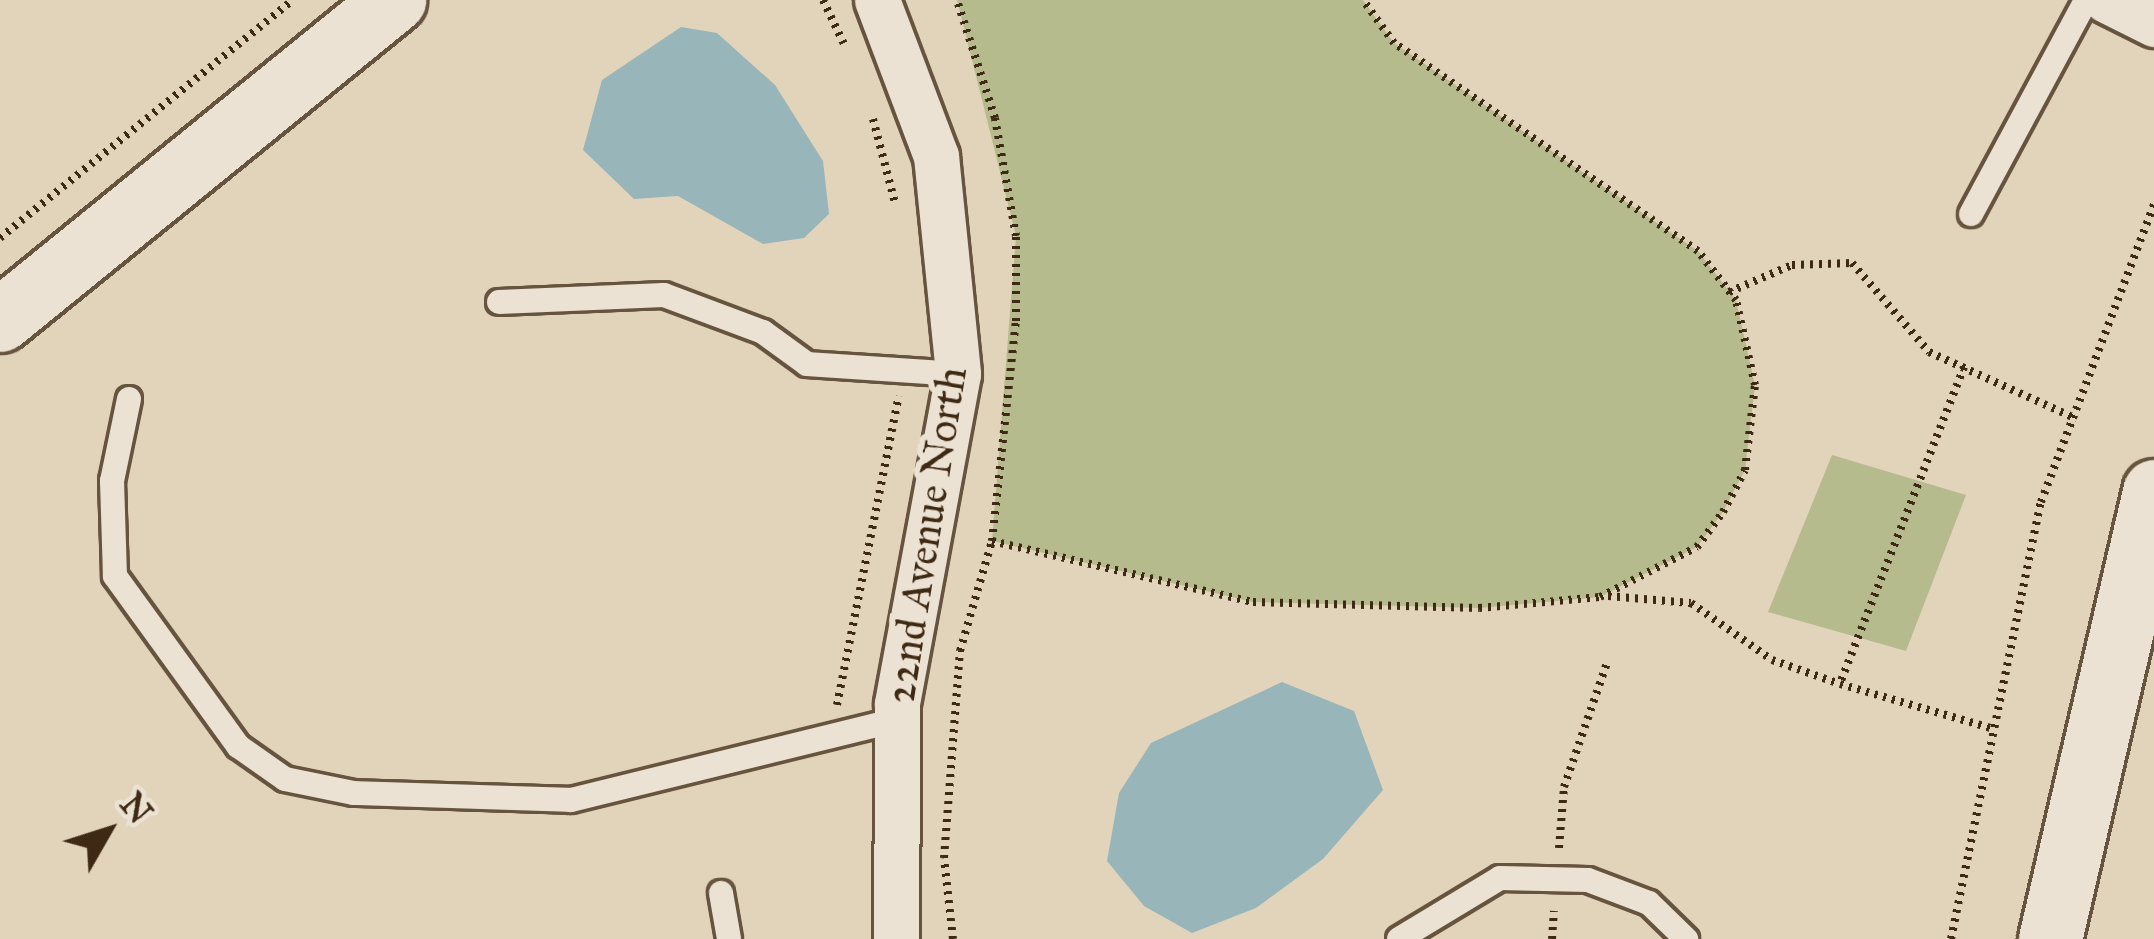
<!DOCTYPE html>
<html>
<head>
<meta charset="utf-8">
<style>
  body { margin:0 }
  #map { position:relative; width:2154px; height:939px; overflow:hidden; background:#e2d3bb; font-family:"IM FELL Great Primer",serif }
  div>[style] { position:absolute }
  .green>* { inset:0; background:#b6bb8e }
  .water>* { inset:0; background:#98b6b9 }
  .path>* { height:8px; margin-top:-4px; transform-origin:0; background:repeating-linear-gradient(90deg,#3e2914 0 3px,transparent 0 9px) }
  .roads { filter:drop-shadow(3px 0 #67543e) drop-shadow(-3px 0 #67543e) drop-shadow(0 3px #67543e) drop-shadow(0 -3px #67543e) }
  .lane>* { height:24px; margin:-12px; padding:0 12px; transform-origin:12px; border-radius:12px; background:#ece2d3 }
  .street>* { height:45px; margin:-22.5px; padding:0 22.5px; transform-origin:22.5px; border-radius:22.5px; background:#ece2d3 }
  .secondary>* { height:63px; margin:-31.5px; padding:0 31.5px; transform-origin:31.5px; border-radius:31.5px; background:#ece2d3 }
  span { translate:-50% -50%; white-space:nowrap; text-align:center; line-height:1.15; -webkit-text-stroke:12px #ece2d3; paint-order:stroke }
  .street-label { font-size:42px; color:#3e2914 }
  .north { position:absolute; left:48px; top:771px; width:120px; height:120px; -webkit-text-stroke:9px #ece2d3; paint-order:stroke; rotate:51deg; font-size:33px; font-weight:700; line-height:48px; text-align:center; color:#3e2914 }
  .north::after { content:''; display:block; margin:auto; width:42px; height:54px; background:#3e2914; clip-path:polygon(50% 0,100% 100%,50% 72%,0 100%) }
</style>
</head>
<body>
<div id="map">
  <div class="green">
    <i style="clip-path:polygon(957px 0,1363px 0,1394px 43px,1698px 251px,1736px 300px,1755px 385px,1745px 470px,1723px 512px,1697px 547px,1600px 597px,1479px 608px,1253px 602px,992px 541px,1016px 236px)"></i>
    <i style="clip-path:polygon(1832px 455px,1966px 495px,1906px 651px,1768px 612px)"></i>
  </div>
  <div class="water">
    <i style="clip-path:polygon(681px 27px,717px 33px,775px 85px,823px 161px,829px 214px,804px 238px,763px 244px,678px 196px,634px 199px,583px 150px,602px 80px)"></i>
    <i style="clip-path:polygon(1282px 682px,1354px 711px,1383px 790px,1323px 859px,1256px 908px,1192px 933px,1144px 906px,1107px 861px,1119px 793px,1151px 743px)"></i>
  </div>
  <div class="path">
    <i style="left:823px;top:0;width:49px;rotate:64.5deg"></i>
    <i style="left:873px;top:119px;width:87px;rotate:75.3deg"></i>
    <i style="left:0;top:238px;width:377px;rotate:-39.1deg"></i>
    <i style="left:1729px;top:292px;width:69px;rotate:-23.2deg"></i>
    <i style="left:1792px;top:265px;width:60px;rotate:-1.9deg"></i>
    <i style="left:1852px;top:263px;width:118px;rotate:49.1deg"></i>
    <i style="left:1929px;top:352px;width:162px;rotate:24.4deg"></i>
    <i style="left:1964px;top:367px;width:340px;rotate:111.4deg"></i>
    <i style="left:1840px;top:684px;width:160px;rotate:16.3deg"></i>
    <i style="left:992px;top:541px;width:268px;rotate:13.2deg"></i>
    <i style="left:1253px;top:602px;width:226px;rotate:1.5deg"></i>
    <i style="left:1479px;top:608px;width:121px;rotate:-5.2deg"></i>
    <i style="left:1600px;top:597px;width:109px;rotate:-27.3deg"></i>
    <i style="left:1697px;top:547px;width:44px;rotate:-53.4deg"></i>
    <i style="left:1723px;top:512px;width:47px;rotate:-62.4deg"></i>
    <i style="left:1745px;top:470px;width:86px;rotate:-83.3deg"></i>
    <i style="left:1755px;top:385px;width:87px;rotate:-102.6deg"></i>
    <i style="left:1736px;top:300px;width:62px;rotate:-127.8deg"></i>
    <i style="left:1698px;top:251px;width:368px;rotate:-145.6deg"></i>
    <i style="left:1394px;top:43px;width:53px;rotate:-125.8deg"></i>
    <i style="left:1608px;top:596px;width:83px;rotate:4.8deg"></i>
    <i style="left:1691px;top:603px;width:99px;rotate:35.1deg"></i>
    <i style="left:1772px;top:660px;width:72px;rotate:19.4deg"></i>
    <i style="left:837px;top:705px;width:315px;rotate:-78.7deg"></i>
    <i style="left:1559px;top:848px;width:61px;rotate:-85.3deg"></i>
    <i style="left:1564px;top:787px;width:134px;rotate:-70.9deg"></i>
    <i style="left:953px;top:939px;width:81px;rotate:-96.3deg"></i>
    <i style="left:944px;top:858px;width:208px;rotate:-85.6deg"></i>
    <i style="left:960px;top:651px;width:115px;rotate:-73.8deg"></i>
    <i style="left:992px;top:541px;width:221px;rotate:-83.8deg"></i>
    <i style="left:1016px;top:321px;width:85px;rotate:-90deg"></i>
    <i style="left:1016px;top:236px;width:120px;rotate:-100.1deg"></i>
    <i style="left:995px;top:118px;width:124px;rotate:-107.9deg"></i>
    <i style="left:1552px;top:939px;width:28px;rotate:-86deg"></i>
    <i style="left:1951px;top:939px;width:446px;rotate:-78.4deg"></i>
    <i style="left:2041px;top:502px;width:319px;rotate:-69.2deg"></i>
  </div>
  <div class="roads">
    <div class="lane">
      <i style="left:1971px;top:214px;width:243px;rotate:-61.7deg"></i>
      <i style="left:499px;top:302px;width:165px;rotate:-2.4deg"></i>
      <i style="left:664px;top:295px;width:106px;rotate:20.5deg"></i>
      <i style="left:763px;top:332px;width:54px;rotate:36deg"></i>
      <i style="left:807px;top:364px;width:151px;rotate:3.8deg"></i>
      <i style="left:129px;top:399px;width:84px;rotate:101.7deg"></i>
      <i style="left:112px;top:481px;width:95px;rotate:88.2deg"></i>
      <i style="left:115px;top:576px;width:210px;rotate:54.1deg"></i>
      <i style="left:238px;top:746px;width:57px;rotate:35.1deg"></i>
      <i style="left:285px;top:779px;width:70px;rotate:11.5deg"></i>
      <i style="left:354px;top:793px;width:217px;rotate:1.8deg"></i>
      <i style="left:571px;top:800px;width:335px;rotate:-13.8deg"></i>
      <i style="left:721px;top:893px;width:47px;rotate:80.1deg"></i>
      <i style="left:1399px;top:939px;width:118px;rotate:-31.1deg"></i>
      <i style="left:1500px;top:878px;width:88px;rotate:1.3deg"></i>
      <i style="left:1588px;top:880px;width:65px;rotate:20.7deg"></i>
      <i style="left:1649px;top:903px;width:52px;rotate:44.2deg"></i>
    </div>
    <div class="street">
      <i style="left:877px;top:0;width:167px;rotate:69.3deg"></i>
      <i style="left:936px;top:156px;width:219px;rotate:84.2deg"></i>
      <i style="left:958px;top:374px;width:336px;rotate:100.5deg"></i>
      <i style="left:897px;top:704px;width:235px;rotate:90.2deg"></i>
      <i style="left:2106px;top:0;width:54px;rotate:26.6deg"></i>
    </div>
    <div class="secondary">
      <i style="left:0;top:320px;width:508px;rotate:-39.08deg"></i>
      <i style="left:2050px;top:939px;width:460px;rotate:-76.9deg"></i>
    </div>
  </div>
  <div class="street-label">
    <span style="left:926px;top:535px;rotate:-81deg">22nd Avenue North</span>
  </div>
  <div class="north">N</div>
</div>
</body>
</html>
